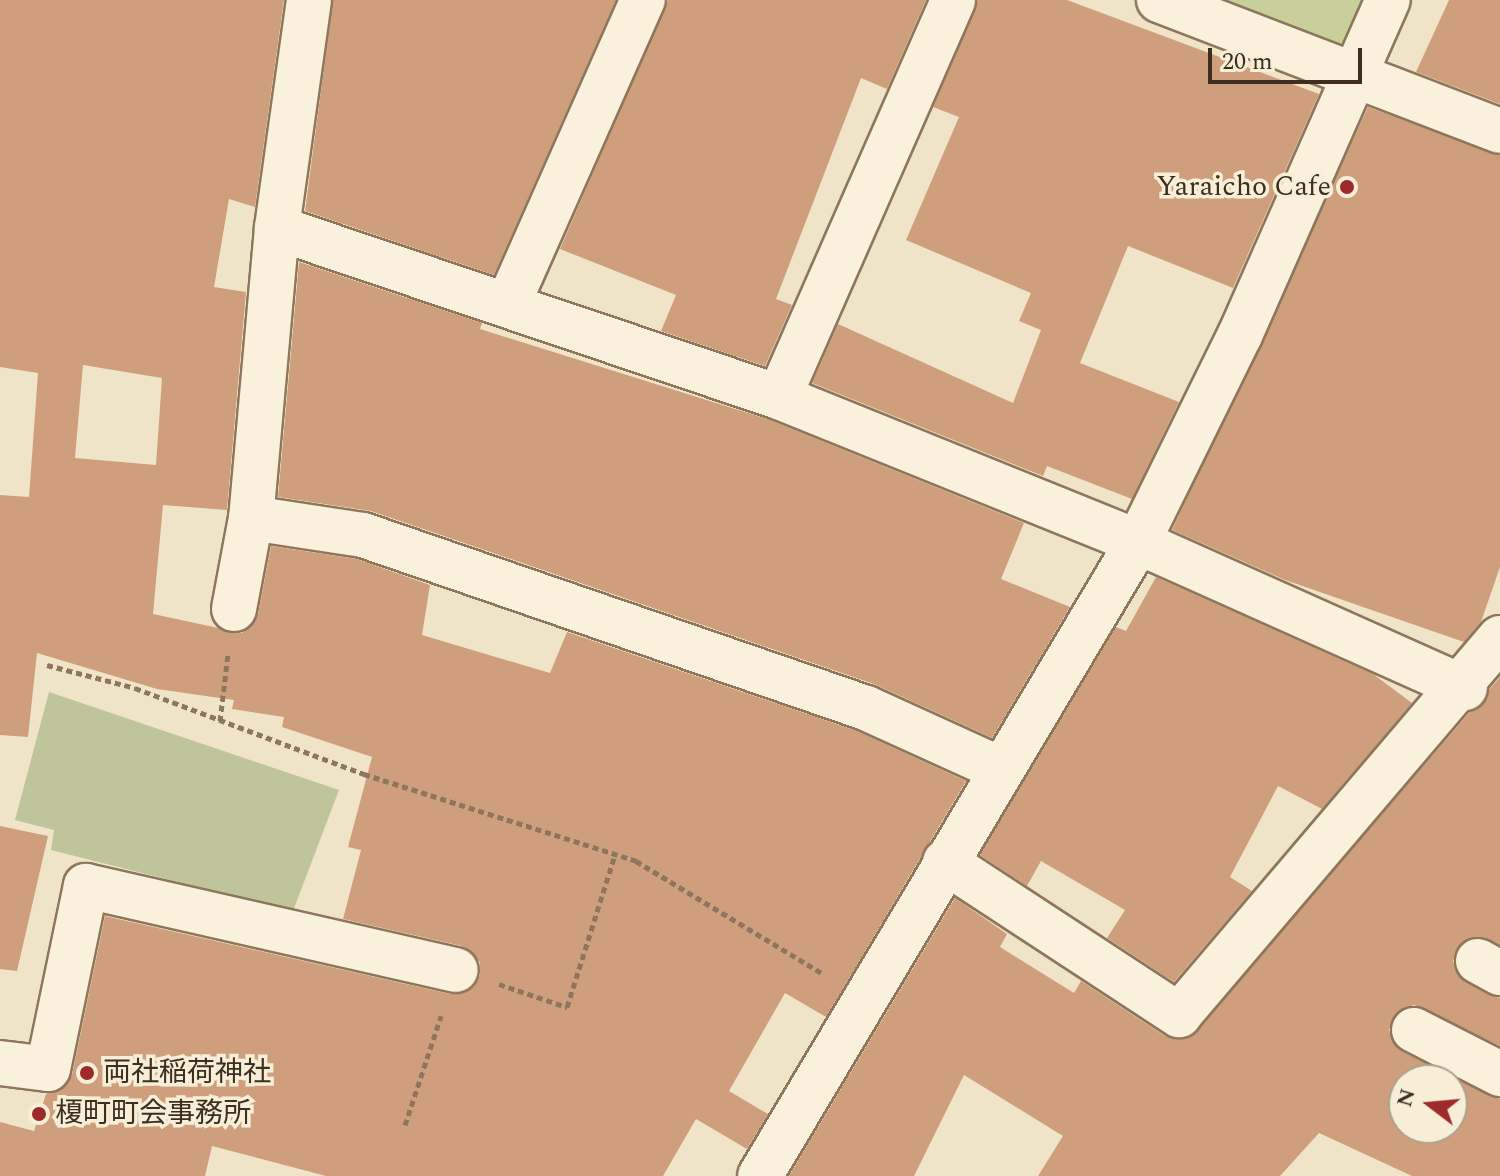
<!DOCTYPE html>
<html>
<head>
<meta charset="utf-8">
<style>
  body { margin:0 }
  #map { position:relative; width:1500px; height:1176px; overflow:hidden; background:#f0e4c8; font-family:Spectral,"Noto Sans JP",serif }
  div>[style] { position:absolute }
  .green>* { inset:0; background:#c9cf9b }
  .cemetery>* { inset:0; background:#bfc49a }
  .building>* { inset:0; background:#cf9f7d }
  .path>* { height:5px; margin-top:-2.5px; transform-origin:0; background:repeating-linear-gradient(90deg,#8d765c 0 6px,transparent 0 10px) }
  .roads { filter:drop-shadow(2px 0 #8d765c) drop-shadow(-2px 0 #8d765c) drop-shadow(0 2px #8d765c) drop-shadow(0 -2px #8d765c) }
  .minor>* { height:44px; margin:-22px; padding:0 22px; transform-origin:22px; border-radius:22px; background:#faf1dc }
  .dots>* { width:22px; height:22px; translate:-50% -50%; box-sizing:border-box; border:4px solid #f7eed8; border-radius:50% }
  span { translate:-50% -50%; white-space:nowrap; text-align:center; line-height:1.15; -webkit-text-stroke:7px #f7eed8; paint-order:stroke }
  .poi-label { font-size:28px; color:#3d2e20 }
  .right { translate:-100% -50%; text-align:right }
  .left { translate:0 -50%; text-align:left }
  .north { position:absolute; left:1388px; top:1064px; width:80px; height:80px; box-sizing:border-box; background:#f7eed8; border:2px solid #ada18e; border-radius:50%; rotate:286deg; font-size:22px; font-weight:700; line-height:32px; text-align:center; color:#3d2e20 }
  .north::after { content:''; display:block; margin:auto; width:28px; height:36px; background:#9e2a2b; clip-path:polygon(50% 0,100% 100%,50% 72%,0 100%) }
  .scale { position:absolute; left:1208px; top:48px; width:154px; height:36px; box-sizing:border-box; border:4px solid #3d2e20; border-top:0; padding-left:10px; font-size:24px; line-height:28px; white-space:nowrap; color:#3d2e20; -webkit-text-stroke:6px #f7eed8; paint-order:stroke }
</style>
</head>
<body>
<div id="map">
  <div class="green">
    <i style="clip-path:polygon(1211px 0,1364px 0,1338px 52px)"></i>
  </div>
  <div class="cemetery">
    <i style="clip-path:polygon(49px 692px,339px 790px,293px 911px,51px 850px,54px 830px,15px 820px)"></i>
  </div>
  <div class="building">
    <i style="clip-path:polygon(evenodd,0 0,284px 0,255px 207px,229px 199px,214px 287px,246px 292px,227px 510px,163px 505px,153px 614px,242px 633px,258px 614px,271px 546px,357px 559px,430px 585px,422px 635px,550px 673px,567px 632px,857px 731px,966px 781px,826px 1017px,785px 993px,729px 1091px,768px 1114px,747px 1149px,696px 1119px,663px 1176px,326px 1176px,212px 1146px,205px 1176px,0 1176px,0 1122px,34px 1131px,46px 1094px,72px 1075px,105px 916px,450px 994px,474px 987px,480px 975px,480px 962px,462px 946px,343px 919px,361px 850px,348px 847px,372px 757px,282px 727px,284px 717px,232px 709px,234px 700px,157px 689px,37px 653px,28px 737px,0 735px,0 495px,29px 497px,38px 373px,0 367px,0 0,83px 365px,162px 378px,156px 465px,75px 458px,83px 365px)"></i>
    <i style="clip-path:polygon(333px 0,616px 0,494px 275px,305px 211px)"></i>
    <i style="clip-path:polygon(668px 0,926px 0,887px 89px,861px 78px,776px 299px,792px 305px,765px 366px,661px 331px,676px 295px,560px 249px)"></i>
    <i style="clip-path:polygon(978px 0,1067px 0,1319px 94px,1233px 288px,1128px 246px,1080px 363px,1179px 402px,1132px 499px,1047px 466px,1043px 476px,812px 383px,838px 324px,1013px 403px,1041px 330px,1019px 321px,1031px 293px,906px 240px,959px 117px,933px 107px)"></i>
    <i style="clip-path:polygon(1449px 0,1500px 0,1500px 104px,1416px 72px)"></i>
    <i style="clip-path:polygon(1368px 107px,1500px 155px,1500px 567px,1481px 622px,1464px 642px,1285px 580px,1172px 530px)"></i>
    <i style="clip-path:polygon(299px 262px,482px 323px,480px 329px,770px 420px,1024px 523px,1001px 579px,1070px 607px,992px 738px,874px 684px,371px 511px,278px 497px)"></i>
    <i style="clip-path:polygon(1156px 577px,1373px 674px,1412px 703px,1322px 809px,1278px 786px,1230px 877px,1252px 891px,1174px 982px,1107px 938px,1125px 910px,1041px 861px,1027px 886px,980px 855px,1116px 627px,1126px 631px)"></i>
    <i style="clip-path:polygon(evenodd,1500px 677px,1500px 945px,1466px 939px,1453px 961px,1465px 982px,1500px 998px,1500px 1046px,1414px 1005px,1400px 1010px,1389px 1030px,1403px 1052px,1500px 1099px,1500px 1176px,1412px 1176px,1319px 1133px,1280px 1176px,1038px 1176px,1063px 1136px,964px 1075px,914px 1176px,789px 1176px,955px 898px,1007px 934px,1000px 947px,1074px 993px,1081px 981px,1165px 1036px,1189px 1038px,1500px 677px,1404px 1080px,1452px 1080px,1452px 1128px,1404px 1128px,1404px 1080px)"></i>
    <i style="clip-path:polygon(0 826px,48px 836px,17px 971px,0 969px)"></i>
  </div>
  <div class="path">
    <i style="left:47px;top:665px;width:91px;rotate:14.6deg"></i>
    <i style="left:135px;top:688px;width:245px;rotate:20.6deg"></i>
    <i style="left:364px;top:774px;width:286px;rotate:17.7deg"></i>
    <i style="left:636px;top:861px;width:218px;rotate:31.1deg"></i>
    <i style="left:220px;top:721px;width:67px;rotate:-83.2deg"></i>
    <i style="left:499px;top:984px;width:72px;rotate:18.7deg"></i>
    <i style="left:567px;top:1007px;width:159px;rotate:-72.5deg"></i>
    <i style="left:405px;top:1125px;width:115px;rotate:-71.7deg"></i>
  </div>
  <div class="roads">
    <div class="minor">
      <i style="left:309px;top:0;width:230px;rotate:98deg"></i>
      <i style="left:277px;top:228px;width:530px;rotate:18.61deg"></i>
      <i style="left:779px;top:397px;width:387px;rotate:22deg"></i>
      <i style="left:1138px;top:542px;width:358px;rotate:24.1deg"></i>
      <i style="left:1159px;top:0;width:365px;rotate:21deg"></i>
      <i style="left:277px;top:228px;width:291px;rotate:95.1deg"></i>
      <i style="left:251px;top:518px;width:113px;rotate:8.6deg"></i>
      <i style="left:363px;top:535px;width:532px;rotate:18.98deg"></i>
      <i style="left:866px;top:708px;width:147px;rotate:24.5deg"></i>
      <i style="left:508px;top:304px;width:333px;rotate:-66.1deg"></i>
      <i style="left:779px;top:397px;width:433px;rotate:-66.3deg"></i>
      <i style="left:234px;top:609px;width:93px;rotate:-79.4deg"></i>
      <i style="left:945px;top:862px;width:280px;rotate:33.2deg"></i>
      <i style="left:1179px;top:1015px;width:495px;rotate:-49.6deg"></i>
      <i style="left:1478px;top:961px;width:25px;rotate:29deg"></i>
      <i style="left:1414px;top:1030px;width:97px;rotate:27.1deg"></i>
      <i style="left:0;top:1063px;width:48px;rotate:7.1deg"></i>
      <i style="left:48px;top:1069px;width:187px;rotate:-78.3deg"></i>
      <i style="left:86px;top:886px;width:379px;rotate:12.8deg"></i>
      <i style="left:760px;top:1176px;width:738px;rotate:-59.2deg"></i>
      <i style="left:1138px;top:542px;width:231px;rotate:-63.8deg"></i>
      <i style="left:1240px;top:335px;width:366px;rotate:-66.2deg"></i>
    </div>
  </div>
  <div class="dots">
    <i style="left:1347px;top:187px;background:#9e2a2b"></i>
    <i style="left:87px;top:1073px;background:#9e2a2b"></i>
    <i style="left:39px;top:1114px;background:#9e2a2b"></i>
  </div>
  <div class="poi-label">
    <span class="right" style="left:1331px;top:187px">Yaraicho Cafe</span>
    <span class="left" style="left:103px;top:1073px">両社稲荷神社</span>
    <span class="left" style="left:55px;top:1114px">榎町町会事務所</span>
  </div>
  <div class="north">N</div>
  <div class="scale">20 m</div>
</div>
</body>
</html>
